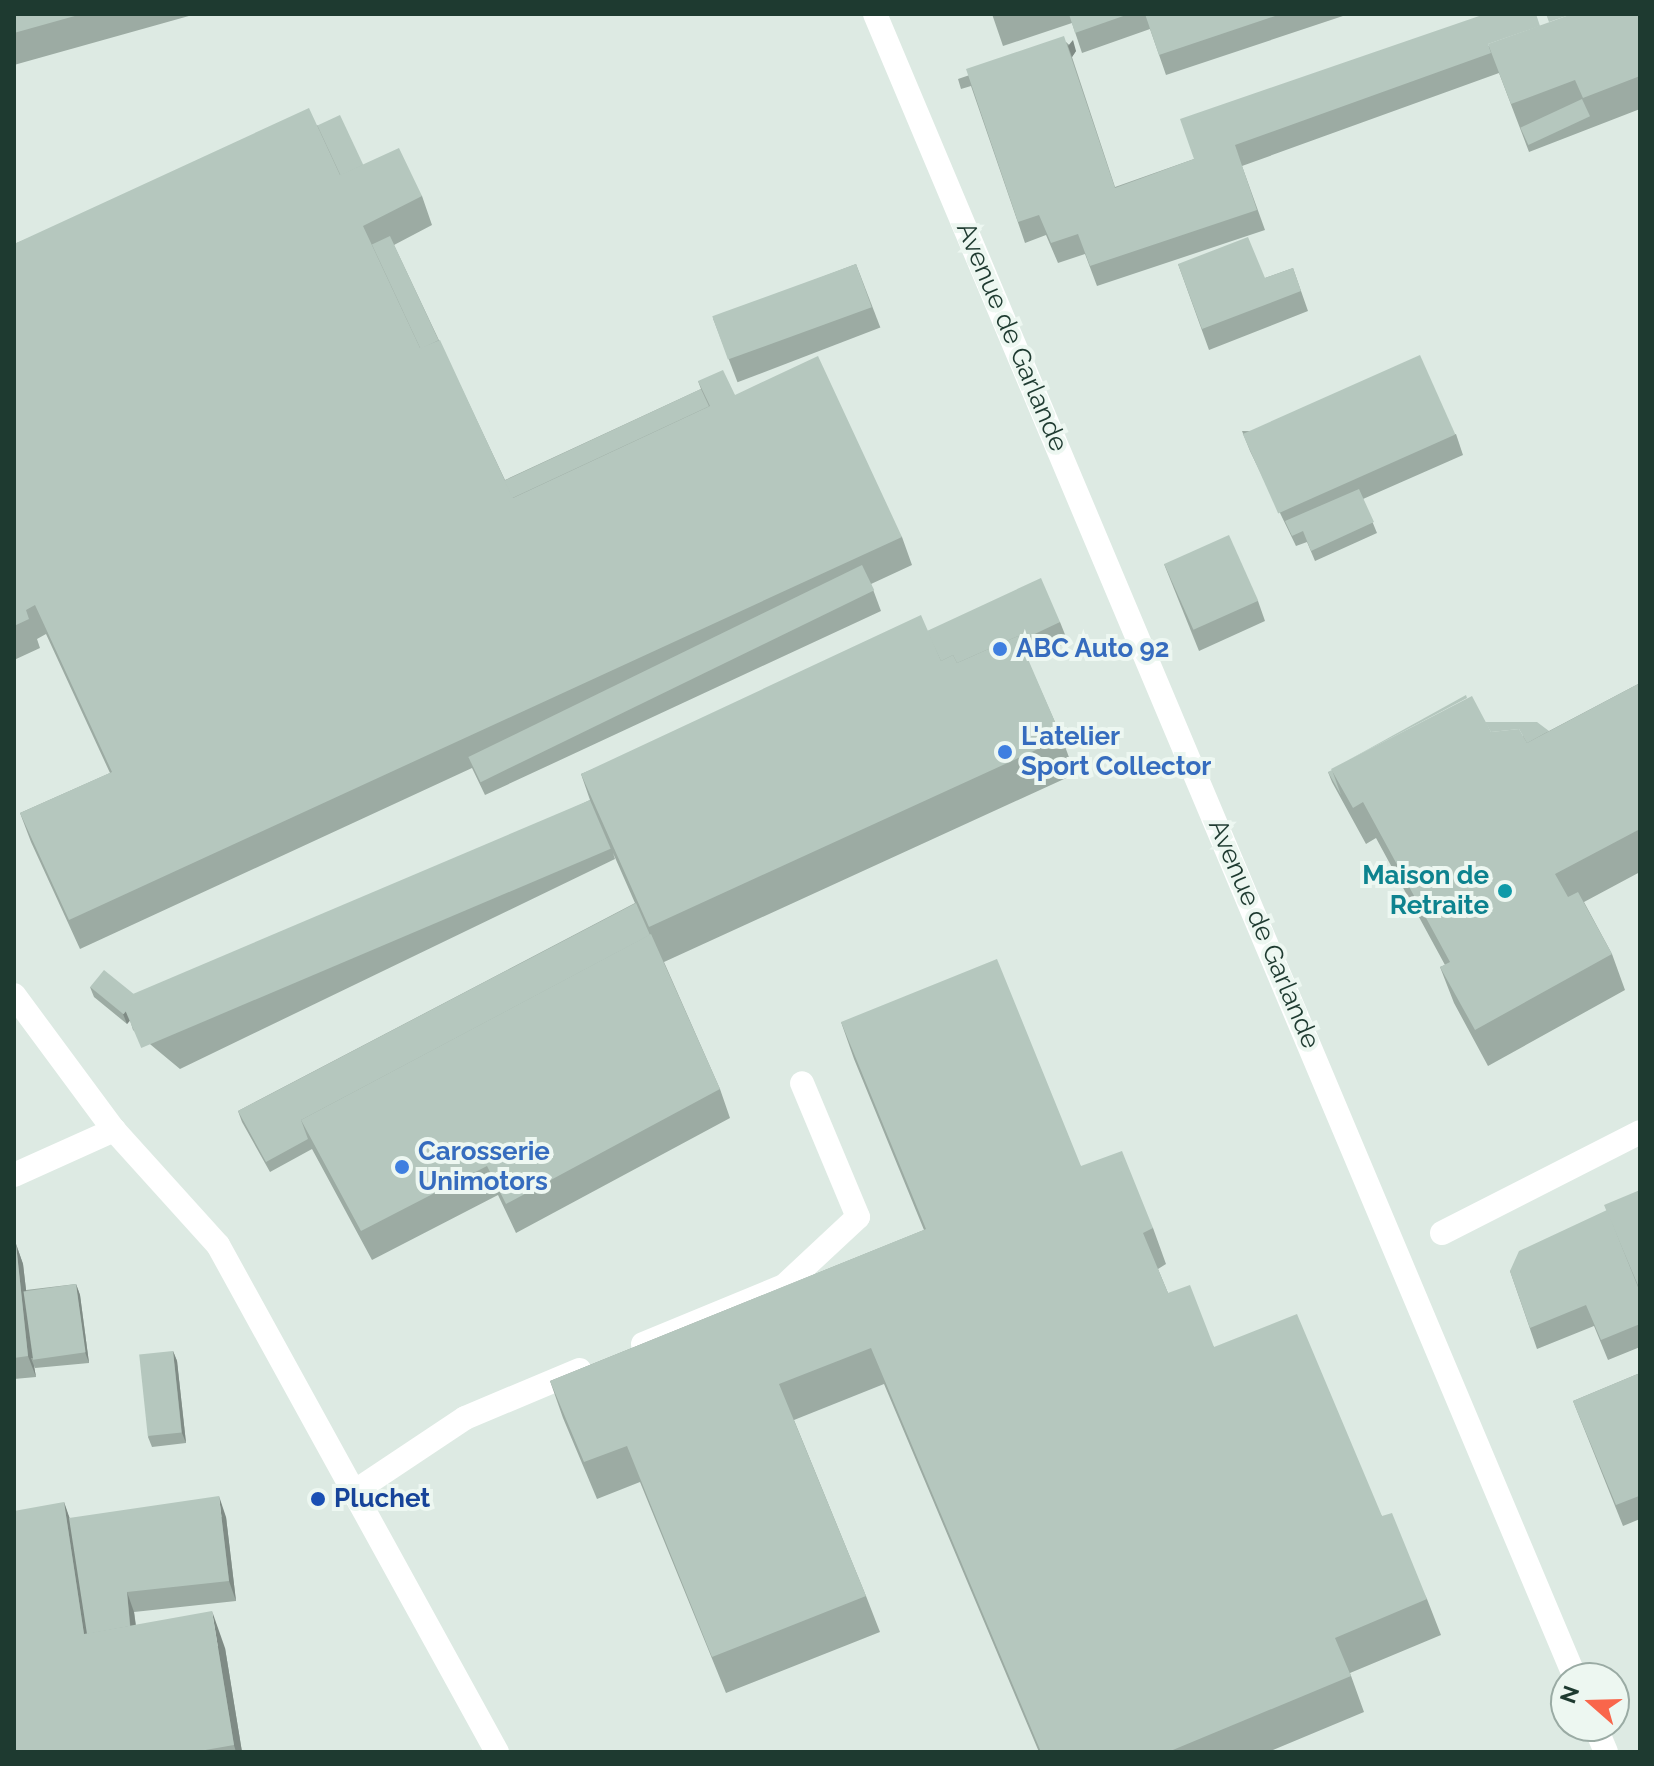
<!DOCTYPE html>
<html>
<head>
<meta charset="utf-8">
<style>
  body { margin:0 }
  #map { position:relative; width:1654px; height:1766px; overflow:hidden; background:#ddeae3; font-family:Raleway,sans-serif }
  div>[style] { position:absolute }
  .minor>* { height:24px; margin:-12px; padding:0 12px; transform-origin:12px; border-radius:12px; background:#fff }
  .wall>* { inset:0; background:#9caba3; transform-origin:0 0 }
  .shaded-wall>* { inset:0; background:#7f8b85 }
  .building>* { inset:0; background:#b5c7be; transform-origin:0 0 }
  .dots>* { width:22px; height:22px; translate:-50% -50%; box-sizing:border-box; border:4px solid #edf7f1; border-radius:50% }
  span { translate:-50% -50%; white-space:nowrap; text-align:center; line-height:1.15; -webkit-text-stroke:8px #edf7f1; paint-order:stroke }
  .street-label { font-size:26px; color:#1e3a30 }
  .shop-label { font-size:26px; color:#366cbe; font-weight:700 }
  .left { translate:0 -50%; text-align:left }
  .culture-label { font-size:26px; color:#0d838f; font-weight:700 }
  .right { translate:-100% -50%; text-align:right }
  .transit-label { font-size:26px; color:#164399; font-weight:700 }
  .frame { position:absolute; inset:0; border:16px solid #1e3a30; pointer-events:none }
  .north { position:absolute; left:1550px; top:1662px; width:80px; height:80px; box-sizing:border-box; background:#edf7f1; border:2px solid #9aaba4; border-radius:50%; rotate:290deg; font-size:22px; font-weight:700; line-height:32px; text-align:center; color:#1e3a30 }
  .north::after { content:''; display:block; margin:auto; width:28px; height:36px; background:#f9664b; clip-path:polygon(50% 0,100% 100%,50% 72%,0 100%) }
</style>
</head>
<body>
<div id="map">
  <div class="minor">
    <i style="left:875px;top:14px;width:1805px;rotate:67.18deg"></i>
    <i style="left:14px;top:995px;width:168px;rotate:53.5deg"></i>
    <i style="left:114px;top:1130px;width:155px;rotate:47.9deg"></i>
    <i style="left:218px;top:1245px;width:579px;rotate:61.18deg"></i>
    <i style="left:14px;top:1175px;width:110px;rotate:-24.2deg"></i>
    <i style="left:1442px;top:1233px;width:222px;rotate:-27deg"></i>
    <i style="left:643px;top:1344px;width:152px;rotate:-22.4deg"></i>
    <i style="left:784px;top:1286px;width:101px;rotate:-43deg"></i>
    <i style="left:858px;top:1217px;width:145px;rotate:-112.7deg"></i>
    <i style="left:354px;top:1492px;width:133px;rotate:-33.7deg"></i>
    <i style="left:465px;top:1418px;width:124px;rotate:-22.8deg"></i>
    <i style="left:1595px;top:1726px;width:28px;rotate:67deg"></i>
  </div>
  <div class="wall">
    <i style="clip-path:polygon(14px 14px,196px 14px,14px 65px)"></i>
    <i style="clip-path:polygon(992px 14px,1349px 14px,1166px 75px,1150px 29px,1082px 53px,1072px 23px,1003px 46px)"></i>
    <i style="clip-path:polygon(1640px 14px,1640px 109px,1529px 152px,1499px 73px,1242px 166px,1265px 230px,1097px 286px,1085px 254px,1058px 263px,1046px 235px,1025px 243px,971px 86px,961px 89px,958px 79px,1066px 42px,1076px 51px,1072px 57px,1115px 187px,1194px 159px,1540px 26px)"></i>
    <i style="clip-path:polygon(317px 125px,363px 165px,422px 196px,432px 225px,394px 245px,505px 480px,701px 389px,698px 381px,735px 395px,902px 537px,912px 565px,871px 584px,881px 611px,485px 795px,472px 768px,80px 949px,31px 842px,20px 813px,110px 773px,46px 634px,37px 639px,40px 648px,14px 660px,14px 244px)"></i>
    <i style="left:856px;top:264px;width:68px;height:153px;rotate:69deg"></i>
    <i style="clip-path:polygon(1178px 264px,1265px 278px,1293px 268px,1308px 311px,1209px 350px)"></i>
    <i style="clip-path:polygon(1242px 431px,1456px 434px,1463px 455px,1363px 499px,1377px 533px,1315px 561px,1307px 542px,1296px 546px,1250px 451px)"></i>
    <i style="clip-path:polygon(1164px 564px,1258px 601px,1265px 621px,1199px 651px)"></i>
    <i style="clip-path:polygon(1060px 622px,1068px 642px,1028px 661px,1062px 738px,1075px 774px,664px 962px,720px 1089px,730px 1118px,516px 1233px,498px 1195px,372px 1260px,312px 1149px,270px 1172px,242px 1122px,238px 1111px,635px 903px,613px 853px,615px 859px,180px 1069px,133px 1030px,130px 1020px,127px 1024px,94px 997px,90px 987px,137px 997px,141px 1008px,131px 1019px,590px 800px,581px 774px,927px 631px)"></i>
    <i style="clip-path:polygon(1640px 683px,1640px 872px,1584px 902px,1612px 954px,1625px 990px,1488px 1066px,1454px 1003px,1440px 967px,1445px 965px,1376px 838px,1366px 844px,1332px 782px,1328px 772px,1549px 731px)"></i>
    <i style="clip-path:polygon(841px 1022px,1081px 1166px,1153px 1228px,1166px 1264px,1158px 1269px,1168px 1293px,1214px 1347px,1382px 1516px,1427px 1599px,1441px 1635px,1350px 1673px,1364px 1712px,1268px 1752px,1039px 1752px,884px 1384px,794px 1420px,866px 1596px,880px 1632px,726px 1693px,640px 1482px,597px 1499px,563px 1418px,550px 1381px,924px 1230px,854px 1059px)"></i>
    <i style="clip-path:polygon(1640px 1190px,1640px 1347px,1608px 1360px,1594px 1326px,1537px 1349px,1510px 1271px)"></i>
    <i style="clip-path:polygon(14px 1244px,16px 1244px,23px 1264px,26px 1290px,76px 1284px,80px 1295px,89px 1363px,35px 1368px,34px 1366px,36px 1377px,14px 1379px)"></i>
    <i style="clip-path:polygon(173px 1351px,177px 1361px,186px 1443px,152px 1447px,148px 1437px)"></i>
    <i style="clip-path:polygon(1640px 1373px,1640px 1519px,1623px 1526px,1573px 1401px)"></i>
    <i style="clip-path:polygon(64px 1502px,69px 1518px,226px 1517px,236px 1601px,134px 1612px,136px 1625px,225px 1648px,242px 1752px,14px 1752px)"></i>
  </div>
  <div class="shaded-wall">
    <i style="clip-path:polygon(1073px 40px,1076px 51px,1072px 57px,1068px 46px)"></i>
    <i style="clip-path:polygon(137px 997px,141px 1008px,127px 1024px,123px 1014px)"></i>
    <i style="clip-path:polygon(16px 1244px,23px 1264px,34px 1358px,31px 1358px,34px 1366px,36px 1377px,28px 1356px)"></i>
    <i style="clip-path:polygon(76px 1284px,80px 1295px,89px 1363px,85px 1352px)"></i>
    <i style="clip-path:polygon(173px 1351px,177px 1361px,186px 1443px,182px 1433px)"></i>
    <i style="clip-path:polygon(219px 1496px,226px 1517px,236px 1601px,229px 1581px)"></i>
    <i style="clip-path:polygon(64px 1502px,77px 1539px,94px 1649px,84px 1634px)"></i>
    <i style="clip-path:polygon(127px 1592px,134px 1612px,140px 1663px,132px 1642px)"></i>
    <i style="clip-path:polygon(212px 1611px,225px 1648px,242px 1752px,236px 1752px,234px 1745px)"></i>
  </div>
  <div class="building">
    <i style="clip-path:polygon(14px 14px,82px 14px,14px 33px)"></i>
    <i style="clip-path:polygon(1069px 14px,1129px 14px,1075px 33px)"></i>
    <i style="clip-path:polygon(1145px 14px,1281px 14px,1159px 55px)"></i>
    <i style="clip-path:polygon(1485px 14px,1536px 14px,1540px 26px,1488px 44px,1491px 53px,1235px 145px,1257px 210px,1090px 266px,1078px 234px,1051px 243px,1039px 215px,1018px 222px,966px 69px,1064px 36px,1115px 188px,1194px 159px,1180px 119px)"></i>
    <i style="clip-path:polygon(1546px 14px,1572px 14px,1549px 22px)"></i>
    <i style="clip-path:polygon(1572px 14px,1640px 14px,1640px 76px,1583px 98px,1575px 80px,1511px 104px,1488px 44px)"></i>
    <i style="left:1582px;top:99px;width:19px;height:68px;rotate:65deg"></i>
    <i style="clip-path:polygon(309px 108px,340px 175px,399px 148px,422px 196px,363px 226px,420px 348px,440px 340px,513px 498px,710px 406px,698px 381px,723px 370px,735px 395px,818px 356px,902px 537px,69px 920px,20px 813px,112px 772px,35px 605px,26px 610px,29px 619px,14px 626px,14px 244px)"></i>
    <i style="left:340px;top:115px;width:55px;height:25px;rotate:65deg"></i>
    <i style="left:390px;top:236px;width:115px;height:20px;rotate:65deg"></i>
    <i style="clip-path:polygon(1248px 237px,1265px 278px,1293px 268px,1301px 291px,1202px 329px,1178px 264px)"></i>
    <i style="left:856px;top:264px;width:46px;height:153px;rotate:70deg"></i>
    <i style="left:1420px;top:355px;width:87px;height:194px;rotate:66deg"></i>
    <i style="left:701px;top:389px;width:19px;height:217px;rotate:65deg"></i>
    <i style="clip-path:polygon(1359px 489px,1374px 522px,1311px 551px,1303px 531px,1292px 536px,1285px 521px)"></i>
    <i style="left:1229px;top:535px;width:72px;height:71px;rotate:66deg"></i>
    <i style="left:862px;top:565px;width:28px;height:438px;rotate:64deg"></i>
    <i style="clip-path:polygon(1041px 578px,1060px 622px,1020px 641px,1018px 636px,957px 663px,953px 655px,941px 661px,927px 631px)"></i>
    <i style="clip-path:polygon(921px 615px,941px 661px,953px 655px,957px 663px,1018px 636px,1062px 738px,649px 927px,581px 774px)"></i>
    <i style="clip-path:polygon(1640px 683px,1640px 829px,1555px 874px,1568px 897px,1578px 892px,1612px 954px,1475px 1030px,1440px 967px,1450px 962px,1363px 802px,1353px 808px,1331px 769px,1472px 696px,1491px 732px,1519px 729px,1527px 743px)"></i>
    <i style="clip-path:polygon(1466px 695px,1467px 698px,1345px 762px)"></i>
    <i style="clip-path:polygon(1485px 722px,1537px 722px,1549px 731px,1527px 743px,1519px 729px,1491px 732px)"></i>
    <i style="clip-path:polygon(1332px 770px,1341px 795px,1328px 772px)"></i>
    <i style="left:590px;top:800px;width:53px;height:510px;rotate:67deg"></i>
    <i style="clip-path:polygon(636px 903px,650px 935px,301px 1120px,308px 1139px,266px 1162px,238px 1111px)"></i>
    <i style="clip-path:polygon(651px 934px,720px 1089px,506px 1204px,487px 1166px,361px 1231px,301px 1120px)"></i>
    <i style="clip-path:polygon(997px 959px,1081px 1166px,1122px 1151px,1153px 1228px,1143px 1233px,1168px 1293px,1190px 1285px,1214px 1347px,1297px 1314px,1382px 1516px,1392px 1513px,1427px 1599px,1335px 1638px,1351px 1676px,1168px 1752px,1041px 1752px,871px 1348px,779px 1384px,866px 1596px,712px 1657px,627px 1446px,584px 1462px,550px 1381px,926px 1229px,841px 1022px)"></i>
    <i style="left:104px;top:970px;width:43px;height:22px;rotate:39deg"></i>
    <i style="clip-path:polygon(1640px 1190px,1640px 1290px,1604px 1205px)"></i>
    <i style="clip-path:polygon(1607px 1210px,1640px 1292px,1640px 1324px,1601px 1340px,1586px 1305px,1530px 1328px,1510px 1271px,1519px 1251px)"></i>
    <i style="clip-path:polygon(14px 1244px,16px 1244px,28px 1356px,14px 1358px)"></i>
    <i style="left:76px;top:1284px;width:69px;height:53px;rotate:82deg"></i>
    <i style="left:173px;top:1351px;width:82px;height:34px;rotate:84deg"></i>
    <i style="clip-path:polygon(1640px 1373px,1640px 1499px,1639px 1496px,1616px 1505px,1573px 1401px)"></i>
    <i style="clip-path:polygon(219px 1496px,229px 1581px,127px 1592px,130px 1626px,87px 1634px,69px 1518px)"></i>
    <i style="clip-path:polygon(64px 1502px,84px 1634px,212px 1611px,234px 1745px,194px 1752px,14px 1752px,14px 1511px)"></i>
  </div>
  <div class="dots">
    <i style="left:1000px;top:649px;background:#3f7fe0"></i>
    <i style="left:1005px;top:752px;background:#3f7fe0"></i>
    <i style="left:1505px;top:891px;background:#0f9aa8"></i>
    <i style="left:402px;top:1167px;background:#3f7fe0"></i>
    <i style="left:318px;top:1499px;background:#1a4fb4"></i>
  </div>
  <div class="street-label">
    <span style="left:1012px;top:337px;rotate:67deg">Avenue de Garlande</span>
    <span style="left:1264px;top:934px;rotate:67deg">Avenue de Garlande</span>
  </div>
  <div class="shop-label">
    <span class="left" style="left:1016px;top:649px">ABC Auto 92</span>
    <span class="left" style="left:1021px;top:752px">L'atelier<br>Sport Collector</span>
    <span class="left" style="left:418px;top:1167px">Carosserie<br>Unimotors</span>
  </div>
  <div class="culture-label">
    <span class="right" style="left:1489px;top:891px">Maison de<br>Retraite</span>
  </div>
  <div class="transit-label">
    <span class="left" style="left:334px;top:1499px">Pluchet</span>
  </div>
  <div class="frame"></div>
  <div class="north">N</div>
</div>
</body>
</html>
